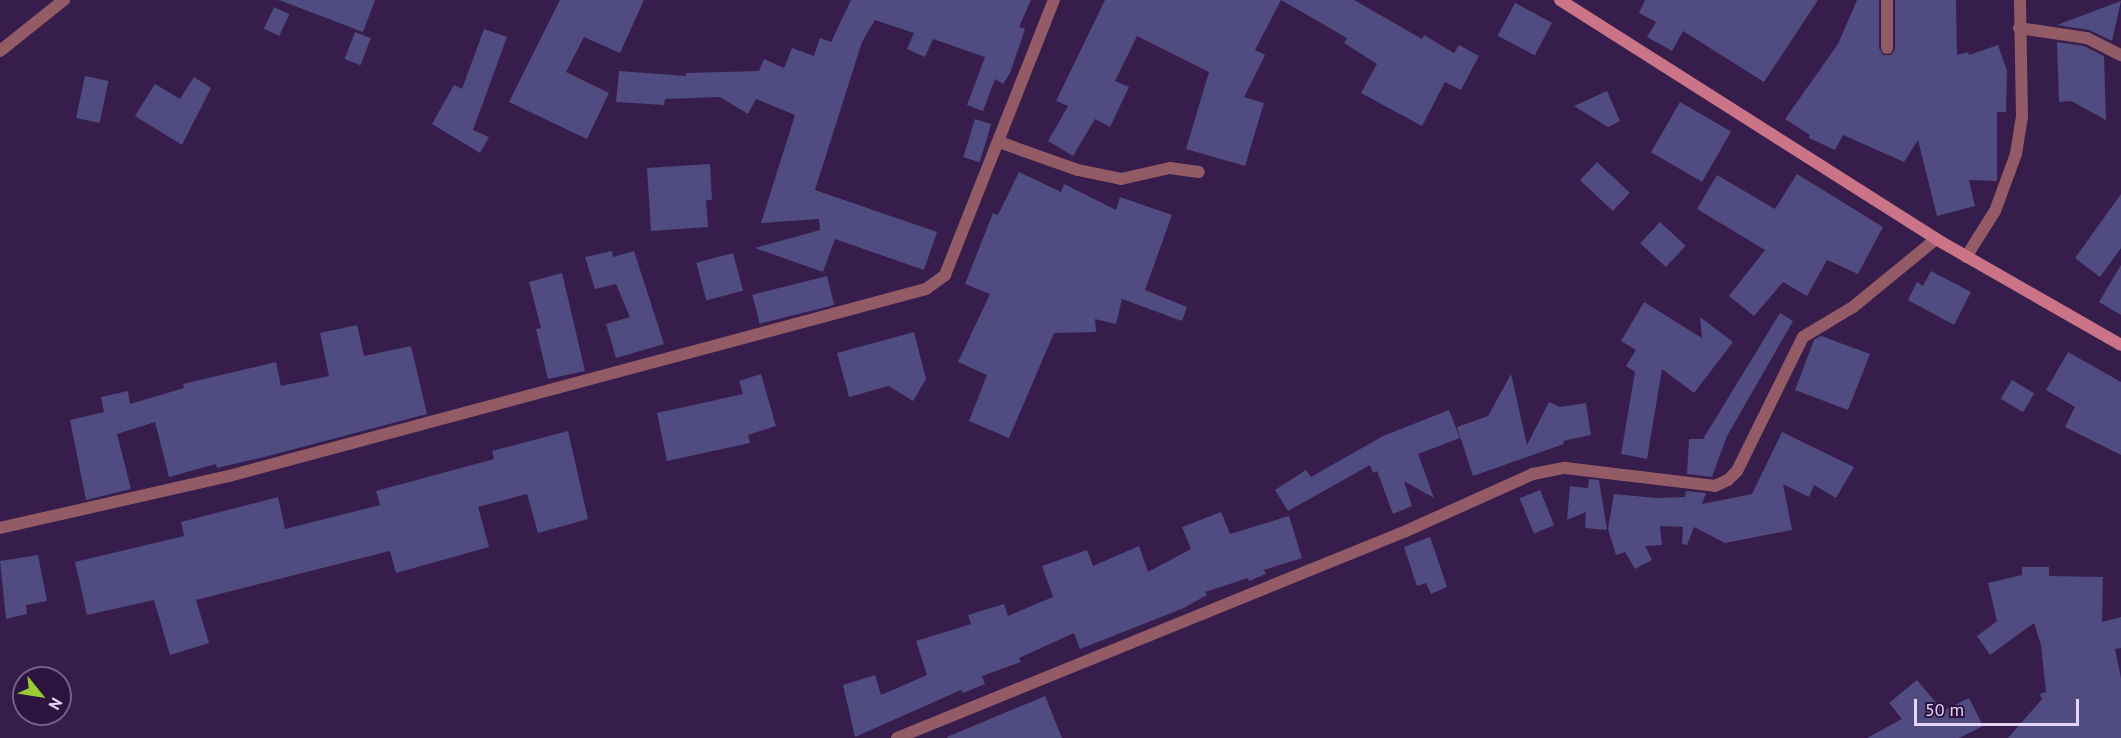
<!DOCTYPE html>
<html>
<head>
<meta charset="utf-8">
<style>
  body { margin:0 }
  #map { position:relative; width:2121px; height:738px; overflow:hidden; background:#361d4b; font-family:"PT Sans",sans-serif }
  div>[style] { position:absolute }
  .building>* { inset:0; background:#504b80; transform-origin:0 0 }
  .street>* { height:12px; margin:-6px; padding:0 6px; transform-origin:6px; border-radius:6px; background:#925b66 }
  .secondary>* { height:12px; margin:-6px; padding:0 6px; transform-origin:6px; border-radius:6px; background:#cc7487 }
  span { translate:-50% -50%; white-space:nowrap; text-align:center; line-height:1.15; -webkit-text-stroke:4.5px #2c1340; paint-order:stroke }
  .north { position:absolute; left:12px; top:666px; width:60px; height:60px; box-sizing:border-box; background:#2c1340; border:2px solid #756188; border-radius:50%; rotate:120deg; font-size:16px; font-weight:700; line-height:24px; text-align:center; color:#e3d5f3 }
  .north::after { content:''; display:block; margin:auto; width:21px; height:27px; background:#99cb35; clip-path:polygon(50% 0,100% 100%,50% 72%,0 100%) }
  .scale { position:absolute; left:1914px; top:699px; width:165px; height:27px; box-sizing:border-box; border:3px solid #e3d5f3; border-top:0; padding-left:8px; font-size:18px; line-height:21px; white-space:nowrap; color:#e3d5f3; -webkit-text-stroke:4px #2c1340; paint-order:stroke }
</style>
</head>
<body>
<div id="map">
  <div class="building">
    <i style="clip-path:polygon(279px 0,375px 0,363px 32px)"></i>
    <i style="clip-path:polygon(560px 0,644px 0,620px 53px,584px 37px,566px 72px,609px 93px,587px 139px,509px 102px)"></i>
    <i style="clip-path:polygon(851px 0,1031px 0,1019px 27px,1025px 29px,1010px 73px,1003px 84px,995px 79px,983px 111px,967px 105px,985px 57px,933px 39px,925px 57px,907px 49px,914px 33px,875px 20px,862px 42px,815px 190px,937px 232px,924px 270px,835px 239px,823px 272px,755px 248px,820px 230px,819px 219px,761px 223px,795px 115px,756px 99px,748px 114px,720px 97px,665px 99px,664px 105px,616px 102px,619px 71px,686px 76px,686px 73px,759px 71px,764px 59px,784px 68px,792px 48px,814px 56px,820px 38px,831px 42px)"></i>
    <i style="clip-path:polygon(1105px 0,1354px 0,1422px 39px,1424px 35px,1454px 53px,1459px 45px,1479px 56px,1461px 90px,1445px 82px,1422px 126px,1361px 93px,1377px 64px,1344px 43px,1347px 38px,1281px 0,1255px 50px,1265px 55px,1244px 97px,1264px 103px,1245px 166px,1186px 149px,1209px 72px,1137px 36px,1115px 81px,1129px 87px,1110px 127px,1095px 119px,1073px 156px,1048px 141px,1068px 106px,1056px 101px)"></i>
    <i style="clip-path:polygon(1645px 0,1818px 0,1764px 82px,1683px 31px,1672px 51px,1647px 37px,1656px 22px,1639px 13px)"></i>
    <i style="clip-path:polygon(1857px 0,1879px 0,1879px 48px,1883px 55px,1891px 55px,1895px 49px,1895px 0,1956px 0,1957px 55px,1968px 52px,1969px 55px,1998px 45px,2007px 71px,2006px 112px,1997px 112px,1997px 181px,1969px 180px,1975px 206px,1937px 216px,1918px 140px,1904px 162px,1843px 135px,1835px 150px,1809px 138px,1810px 135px,1785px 119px,1838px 44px)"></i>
    <i style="clip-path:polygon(2121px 1px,2112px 41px,2089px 30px,2057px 25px)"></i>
    <i style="left:1515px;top:3px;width:42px;height:37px;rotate:28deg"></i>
    <i style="left:274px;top:7px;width:17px;height:24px;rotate:25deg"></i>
    <i style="clip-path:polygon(484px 29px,507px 37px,473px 130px,489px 137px,480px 153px,432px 124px,454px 85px,462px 89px)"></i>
    <i style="left:355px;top:32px;width:17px;height:29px;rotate:21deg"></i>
    <i style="clip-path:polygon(2057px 42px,2084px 46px,2104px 56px,2106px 120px,2071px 101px,2059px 102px)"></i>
    <i style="left:85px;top:76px;width:24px;height:43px;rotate:12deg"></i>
    <i style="clip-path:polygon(194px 77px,211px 88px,182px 145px,135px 116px,155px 84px,180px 99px)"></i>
    <i style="clip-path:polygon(1607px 91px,1620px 121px,1608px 127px,1574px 106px)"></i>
    <i style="left:1680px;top:102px;width:59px;height:58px;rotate:30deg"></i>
    <i style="left:975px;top:119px;width:17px;height:40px;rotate:17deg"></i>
    <i style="left:1597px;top:162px;width:45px;height:25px;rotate:43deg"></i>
    <i style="clip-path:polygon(710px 164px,712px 200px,706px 200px,708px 227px,651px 231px,647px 168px)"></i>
    <i style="clip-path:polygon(1019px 172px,1061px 192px,1064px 184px,1116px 210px,1120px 197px,1172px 215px,1145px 290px,1187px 307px,1182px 321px,1122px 299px,1116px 324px,1095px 319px,1096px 332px,1054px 333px,1009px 438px,969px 421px,987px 375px,958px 362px,990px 294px,965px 284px,993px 213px,998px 215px)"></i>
    <i style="clip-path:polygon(1797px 174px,1883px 227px,1858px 274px,1827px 260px,1807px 296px,1783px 282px,1754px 316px,1729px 296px,1765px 250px,1697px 209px,1717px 175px,1775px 209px)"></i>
    <i style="clip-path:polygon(2121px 194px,2121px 248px,2100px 277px,2075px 258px)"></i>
    <i style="left:1660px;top:222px;width:35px;height:29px;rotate:43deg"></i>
    <i style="clip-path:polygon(612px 251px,613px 257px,634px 251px,664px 344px,616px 358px,606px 324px,630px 317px,616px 284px,595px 289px,585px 257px)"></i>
    <i style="left:733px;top:253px;width:39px;height:38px;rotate:75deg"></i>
    <i style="clip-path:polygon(2121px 265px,2121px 315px,2099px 302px)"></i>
    <i style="clip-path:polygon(1931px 271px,1971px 292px,1954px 325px,1908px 300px,1917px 282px,1923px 286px)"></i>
    <i style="clip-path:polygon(562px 273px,585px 371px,548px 379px,536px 329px,541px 328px,529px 282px)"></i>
    <i style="left:827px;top:276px;width:30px;height:77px;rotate:76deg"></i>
    <i style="clip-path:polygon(1644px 302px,1702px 338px,1700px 317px,1733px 342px,1694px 393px,1662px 369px,1647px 459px,1621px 454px,1635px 372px,1626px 366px,1636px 350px,1621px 341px)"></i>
    <i style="clip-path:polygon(1780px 313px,1793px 321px,1727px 436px,1712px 477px,1687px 474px,1689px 439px,1703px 439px)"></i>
    <i style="clip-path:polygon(357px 325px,364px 356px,411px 346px,427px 414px,268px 456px,217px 468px,216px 464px,169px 477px,155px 422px,117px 434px,131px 489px,86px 500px,70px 420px,104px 412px,101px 397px,128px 391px,130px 404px,184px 388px,183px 384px,276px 362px,281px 386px,329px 376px,320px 333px)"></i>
    <i style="clip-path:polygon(914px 332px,926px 379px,913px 401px,889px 386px,849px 397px,837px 353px)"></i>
    <i style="clip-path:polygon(1821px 336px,1870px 354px,1848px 410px,1795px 390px,1814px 340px)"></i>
    <i style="clip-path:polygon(2068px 352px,2121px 382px,2121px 455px,2065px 427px,2075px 407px,2046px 390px)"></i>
    <i style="clip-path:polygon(761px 374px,776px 426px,748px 435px,750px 443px,667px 461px,657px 413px,743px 394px,739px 381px)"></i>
    <i style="clip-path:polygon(1511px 374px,1527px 445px,1549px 402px,1560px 407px,1586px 403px,1591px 435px,1563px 441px,1564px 444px,1473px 476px,1457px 427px,1488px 416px)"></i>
    <i style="left:2012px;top:380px;width:26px;height:22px;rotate:31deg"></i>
    <i style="clip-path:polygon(1449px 410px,1460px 438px,1418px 454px,1434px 498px,1404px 481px,1412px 506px,1393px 514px,1377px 471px,1373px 473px,1370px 465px,1288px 511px,1275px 490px,1306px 470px,1311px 477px,1383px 436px)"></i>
    <i style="clip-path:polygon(568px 431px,588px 519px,538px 533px,527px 494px,478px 507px,489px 547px,396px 573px,390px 551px,196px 600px,209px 643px,170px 655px,154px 600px,87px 615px,75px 562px,184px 536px,181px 522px,278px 497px,285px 529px,380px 505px,376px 491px,494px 459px,492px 451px)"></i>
    <i style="clip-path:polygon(1782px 432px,1854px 467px,1836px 498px,1814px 485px,1809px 497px,1783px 484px,1792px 530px,1725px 543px,1694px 527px,1687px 545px,1682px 544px,1683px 527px,1660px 526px,1662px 545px,1645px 546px,1652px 560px,1635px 569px,1625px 552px,1616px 555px,1608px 529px,1614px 494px,1656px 498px,1685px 497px,1686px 491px,1706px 493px,1702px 504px,1752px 494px)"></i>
    <i style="clip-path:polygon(1589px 479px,1599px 480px,1607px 530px,1585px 528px,1586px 512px,1567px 520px,1570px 486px,1588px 488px)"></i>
    <i style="left:1540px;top:490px;width:38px;height:22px;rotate:68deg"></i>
    <i style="clip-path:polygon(1221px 512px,1230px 534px,1289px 516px,1302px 558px,1264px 570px,1266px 574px,1249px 581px,1248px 578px,1205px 592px,1207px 595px,1184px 608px,1080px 649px,1074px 633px,1019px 658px,1021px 662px,982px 676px,985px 684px,963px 693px,961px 690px,855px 737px,843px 685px,875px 675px,881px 695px,927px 675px,916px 641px,971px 624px,968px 615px,1004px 604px,1008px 616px,1053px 597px,1042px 566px,1087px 550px,1093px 566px,1139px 546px,1148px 572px,1191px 549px,1182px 527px)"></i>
    <i style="clip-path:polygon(1430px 537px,1447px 587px,1431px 594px,1426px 583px,1417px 586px,1404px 547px)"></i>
    <i style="clip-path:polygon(38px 555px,47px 601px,26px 605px,27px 614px,6px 619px,0 561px)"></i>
    <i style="clip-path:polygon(2022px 567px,2049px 567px,2049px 576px,2103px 577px,2102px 622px,2121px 617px,2121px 648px,2115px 649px,2121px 678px,2121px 738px,2008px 738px,2042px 699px,2040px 694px,2046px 692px,2041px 645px,2034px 623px,1990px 655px,1977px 636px,1997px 621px,1988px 583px,2022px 575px)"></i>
    <i style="clip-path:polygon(1917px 680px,1943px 711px,1969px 698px,1983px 726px,1959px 738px,1867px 738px,1902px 719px,1889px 703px)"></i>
    <i style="clip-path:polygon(1045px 696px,1062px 738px,948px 738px,947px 737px)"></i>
  </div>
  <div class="street">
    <i style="left:1887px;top:0;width:48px;rotate:90deg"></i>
    <i style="left:2019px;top:28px;width:69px;rotate:8.4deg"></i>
    <i style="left:2087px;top:38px;width:38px;rotate:27deg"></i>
    <i style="left:0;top:51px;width:82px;rotate:-38.6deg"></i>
    <i style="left:999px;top:142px;width:84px;rotate:19.5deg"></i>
    <i style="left:1078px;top:170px;width:44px;rotate:11.8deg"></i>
    <i style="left:1121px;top:179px;width:50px;rotate:-12.7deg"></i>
    <i style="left:1170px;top:168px;width:29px;rotate:8deg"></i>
    <i style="left:1966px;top:257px;width:54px;rotate:-57.8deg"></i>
    <i style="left:1995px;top:211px;width:61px;rotate:-69.8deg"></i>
    <i style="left:2016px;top:154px;width:38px;rotate:-81deg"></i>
    <i style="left:2022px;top:116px;width:116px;rotate:-91deg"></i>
    <i style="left:0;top:528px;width:235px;rotate:-12.8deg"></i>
    <i style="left:229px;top:476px;width:722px;rotate:-15.02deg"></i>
    <i style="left:926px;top:289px;width:24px;rotate:-36deg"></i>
    <i style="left:945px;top:275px;width:296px;rotate:-68.4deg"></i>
    <i style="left:897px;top:738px;width:549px;rotate:-22.13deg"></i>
    <i style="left:1406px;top:531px;width:139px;rotate:-24.2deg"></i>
    <i style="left:1533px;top:474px;width:33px;rotate:-11deg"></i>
    <i style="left:1565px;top:468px;width:151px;rotate:6.8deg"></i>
    <i style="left:1715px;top:486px;width:14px;rotate:-25deg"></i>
    <i style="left:1728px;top:480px;width:13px;rotate:-45deg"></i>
    <i style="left:1737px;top:471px;width:149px;rotate:-63.8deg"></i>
    <i style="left:1803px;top:337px;width:58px;rotate:-31deg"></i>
    <i style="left:1853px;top:307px;width:107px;rotate:-39.3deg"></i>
  </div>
  <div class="secondary">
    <i style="left:1560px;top:0;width:446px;rotate:32.4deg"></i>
    <i style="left:1936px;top:239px;width:213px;rotate:29.8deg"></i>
  </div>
  <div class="north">N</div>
  <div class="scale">50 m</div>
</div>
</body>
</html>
